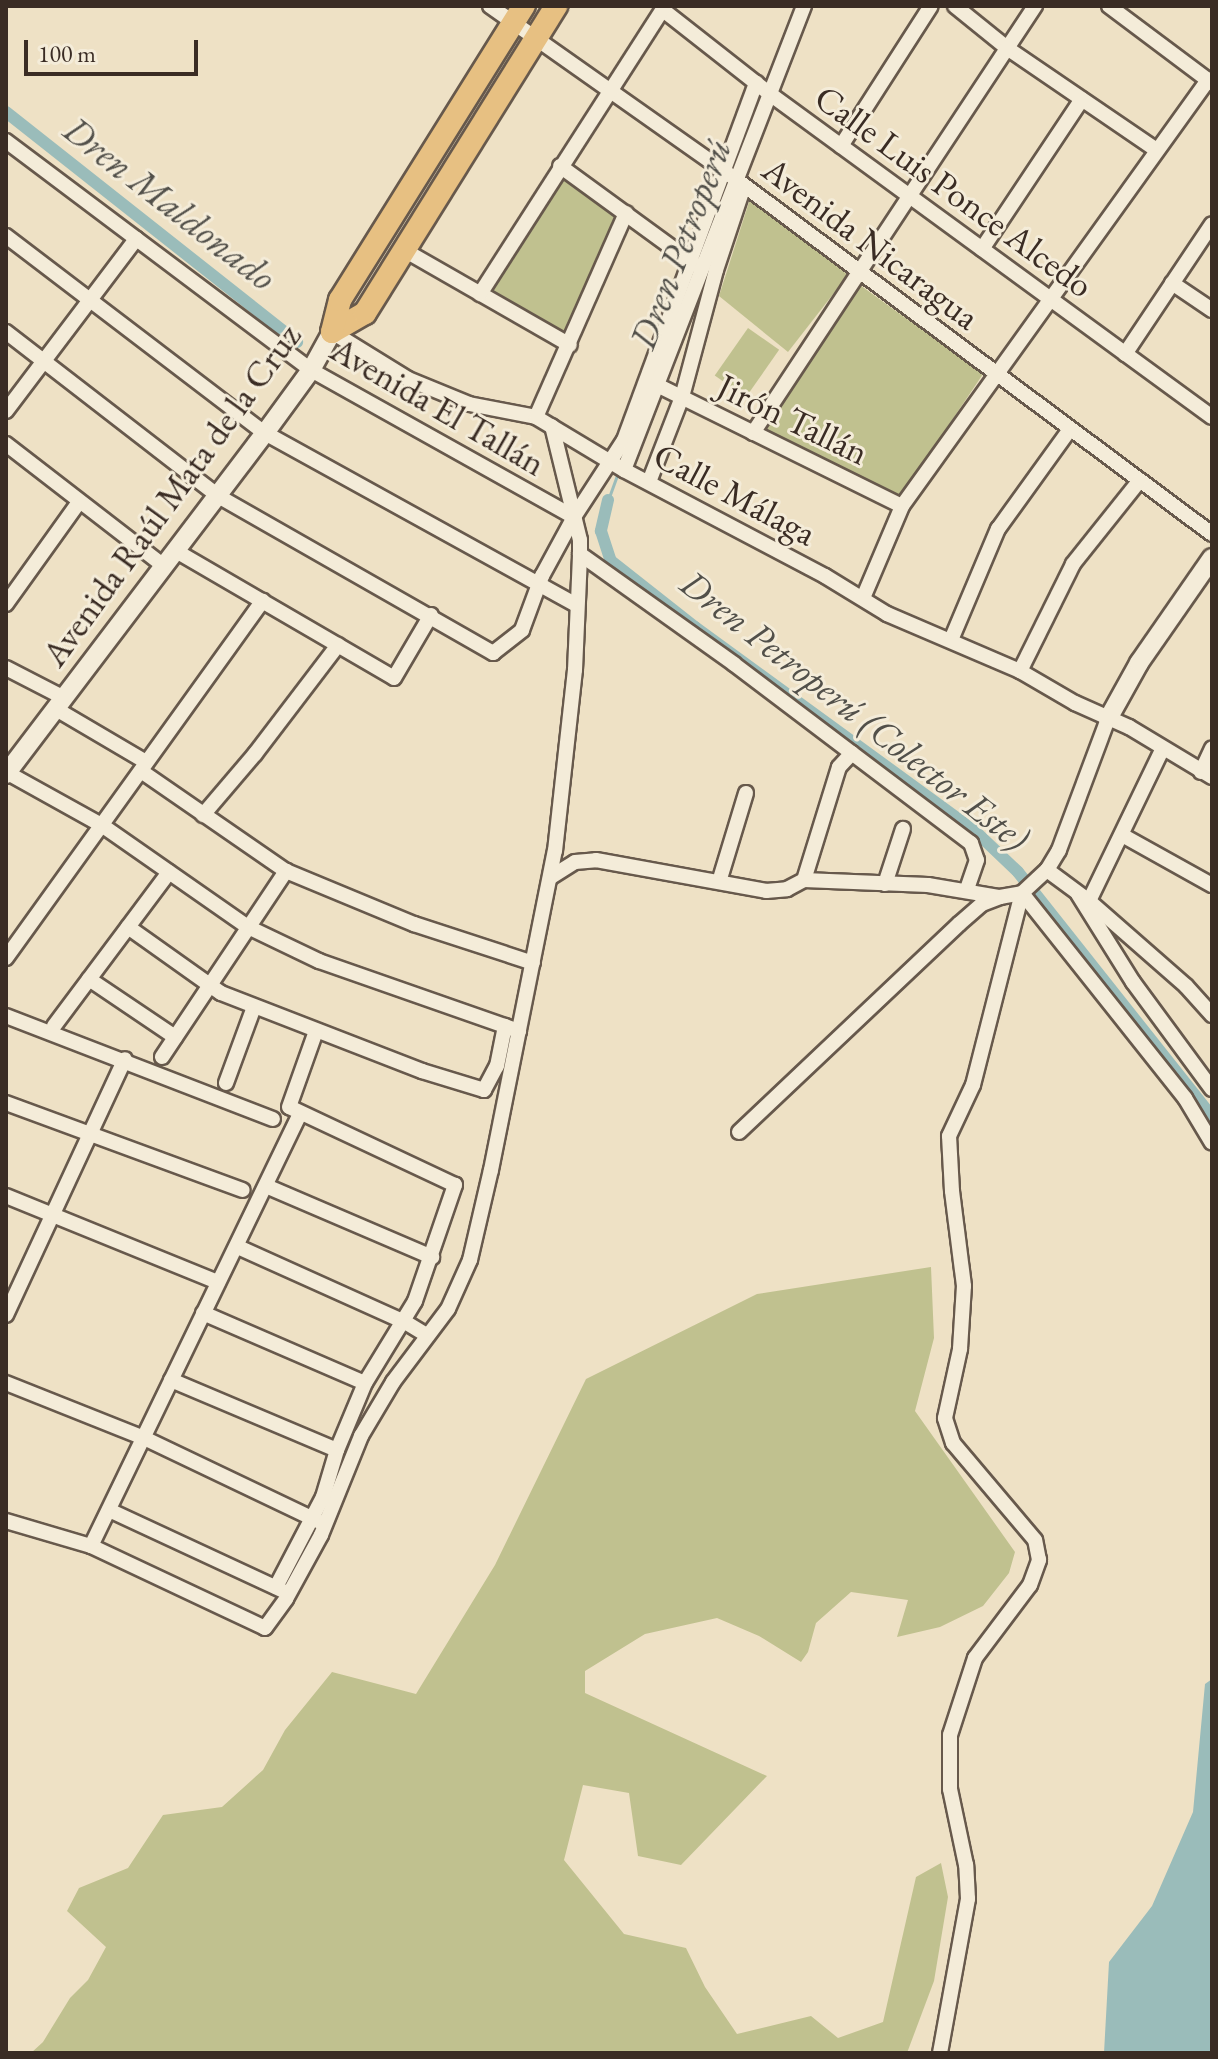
<!DOCTYPE html>
<html>
<head>
<meta charset="utf-8">
<style>
  body { margin:0 }
  #map { position:relative; width:1218px; height:2059px; overflow:hidden; background:#eee1c5; font-family:"EB Garamond",serif }
  div>[style] { position:absolute }
  .green>* { inset:0; background:#c0c18f; transform-origin:0 0 }
  .water>* { inset:0; background:#9abcba }
  .stream>* { height:3px; margin:-1.5px; padding:0 1.5px; transform-origin:1.5px; border-radius:1.5px; background:#9abcba }
  .canal>* { height:12px; margin:-6px; padding:0 6px; transform-origin:6px; border-radius:6px; background:#9abcba }
  .roads { filter:drop-shadow(2px 0 #67594c) drop-shadow(-2px 0 #67594c) drop-shadow(0 2px #67594c) drop-shadow(0 -2px #67594c) }
  .minor>* { height:14px; margin:-7px; padding:0 7px; transform-origin:7px; border-radius:7px; background:#f4ecd9 }
  .tertiary>* { height:18px; margin:-9px; padding:0 9px; transform-origin:9px; border-radius:9px; background:#f4ecd9 }
  .primary>* { height:22px; margin:-11px; padding:0 11px; transform-origin:11px; border-radius:11px; background:#e7c082 }
  span { translate:-50% -50%; white-space:nowrap; text-align:center; line-height:1.15; -webkit-text-stroke:6px #f4ecd9; paint-order:stroke }
  .street-label { font-size:36px; color:#3a2c24 }
  .water-label { font-size:38px; color:#52504a; font-style:italic }
  .frame { position:absolute; inset:0; border:8px solid #3a2c24; pointer-events:none }
  .scale { position:absolute; left:24px; top:40px; width:174px; height:36px; box-sizing:border-box; border:4px solid #3a2c24; border-top:0; padding-left:10px; font-size:24px; line-height:28px; white-space:nowrap; color:#3a2c24; -webkit-text-stroke:6px #f4ecd9; paint-order:stroke }
</style>
</head>
<body>
<div id="map">
  <div class="green">
    <i style="clip-path:polygon(561px 175px,615px 216px,568px 335px,489px 290px)"></i>
    <i style="clip-path:polygon(750px 199px,848px 275px,788px 352px,719px 296px)"></i>
    <i style="clip-path:polygon(860px 285px,983px 374px,901px 496px,764px 429px)"></i>
    <i style="left:748px;top:328px;width:38px;height:58px;rotate:35deg"></i>
    <i style="clip-path:polygon(931px 1267px,934px 1338px,915px 1411px,1015px 1552px,1009px 1573px,983px 1606px,940px 1627px,897px 1637px,908px 1600px,851px 1592px,816px 1623px,808px 1652px,801px 1662px,759px 1636px,717px 1618px,645px 1634px,585px 1671px,585px 1693px,767px 1776px,681px 1865px,638px 1856px,629px 1793px,583px 1785px,564px 1860px,624px 1934px,686px 1948px,705px 1987px,737px 2034px,811px 2016px,838px 2038px,883px 2022px,916px 1877px,941px 1863px,948px 1897px,934px 1981px,907px 2053px,31px 2053px,43px 2042px,70px 1998px,88px 1980px,106px 1947px,67px 1911px,79px 1888px,128px 1868px,163px 1815px,222px 1807px,263px 1770px,285px 1730px,332px 1672px,416px 1694px,495px 1565px,586px 1379px,757px 1294px)"></i>
  </div>
  <div class="water">
    <i style="clip-path:polygon(1212px 1679px,1212px 2053px,1104px 2053px,1109px 1962px,1152px 1906px,1193px 1812px,1205px 1684px)"></i>
  </div>
  <div class="stream">
    <i style="left:608px;top:500px;width:30px;rotate:-70deg"></i>
  </div>
  <div class="canal">
    <i style="left:6px;top:112px;width:371px;rotate:38.3deg"></i>
    <i style="left:608px;top:500px;width:32px;rotate:103deg"></i>
    <i style="left:601px;top:531px;width:32px;rotate:72deg"></i>
    <i style="left:611px;top:561px;width:107px;rotate:38.2deg"></i>
    <i style="left:695px;top:627px;width:346px;rotate:36.1deg"></i>
    <i style="left:975px;top:831px;width:59px;rotate:43.6deg"></i>
    <i style="left:1018px;top:872px;width:313px;rotate:51.6deg"></i>
  </div>
  <div class="roads">
    <div class="minor">
      <i style="left:490px;top:6px;width:302px;rotate:35.2deg"></i>
      <i style="left:737px;top:180px;width:592px;rotate:36.7deg"></i>
      <i style="left:955px;top:6px;width:67px;rotate:38.9deg"></i>
      <i style="left:1007px;top:48px;width:179px;rotate:34.3deg"></i>
      <i style="left:1109px;top:6px;width:129px;rotate:36.8deg"></i>
      <i style="left:663px;top:10px;width:136px;rotate:38.1deg"></i>
      <i style="left:770px;top:94px;width:547px;rotate:36.16deg"></i>
      <i style="left:6px;top:141px;width:381px;rotate:36.9deg"></i>
      <i style="left:311px;top:370px;width:301px;rotate:29.2deg"></i>
      <i style="left:841px;top:146px;width:166px;rotate:-57.3deg"></i>
      <i style="left:560px;top:166px;width:168px;rotate:36.1deg"></i>
      <i style="left:6px;top:236px;width:325px;rotate:37.3deg"></i>
      <i style="left:265px;top:433px;width:355px;rotate:28.9deg"></i>
      <i style="left:982px;top:249px;width:180px;rotate:-56.3deg"></i>
      <i style="left:404px;top:250px;width:191px;rotate:29.8deg"></i>
      <i style="left:1172px;top:283px;width:48px;rotate:34deg"></i>
      <i style="left:480px;top:294px;width:342px;rotate:-57.3deg"></i>
      <i style="left:6px;top:332px;width:268px;rotate:37.7deg"></i>
      <i style="left:218px;top:496px;width:317px;rotate:29.7deg"></i>
      <i style="left:493px;top:653px;width:37px;rotate:-38deg"></i>
      <i style="left:522px;top:630px;width:58px;rotate:-69.7deg"></i>
      <i style="left:542px;top:576px;width:67px;rotate:-61.5deg"></i>
      <i style="left:574px;top:517px;width:92px;rotate:-57deg"></i>
      <i style="left:624px;top:440px;width:381px;rotate:-69.7deg"></i>
      <i style="left:332px;top:332px;width:89px;rotate:31.7deg"></i>
      <i style="left:408px;top:379px;width:66px;rotate:22.3deg"></i>
      <i style="left:469px;top:404px;width:68px;rotate:11deg"></i>
      <i style="left:536px;top:417px;width:103px;rotate:31.1deg"></i>
      <i style="left:624px;top:470px;width:227px;rotate:27.8deg"></i>
      <i style="left:825px;top:576px;width:73px;rotate:31.5deg"></i>
      <i style="left:887px;top:614px;width:145px;rotate:23.2deg"></i>
      <i style="left:1020px;top:671px;width:64px;rotate:30.2deg"></i>
      <i style="left:1075px;top:703px;width:59px;rotate:24deg"></i>
      <i style="left:1129px;top:727px;width:97px;rotate:31.1deg"></i>
      <i style="left:1125px;top:354px;width:156px;rotate:-56.2deg"></i>
      <i style="left:657px;top:385px;width:273px;rotate:26.3deg"></i>
      <i style="left:6px;top:411px;width:216px;rotate:-52.9deg"></i>
      <i style="left:536px;top:417px;width:223px;rotate:-66.2deg"></i>
      <i style="left:753px;top:433px;width:512px;rotate:-56.56deg"></i>
      <i style="left:6px;top:444px;width:200px;rotate:37.7deg"></i>
      <i style="left:624px;top:470px;width:498px;rotate:-68.8deg"></i>
      <i style="left:649px;top:482px;width:91px;rotate:-68.8deg"></i>
      <i style="left:682px;top:397px;width:131px;rotate:-75deg"></i>
      <i style="left:716px;top:270px;width:89px;rotate:-71.6deg"></i>
      <i style="left:176px;top:551px;width:252px;rotate:30.2deg"></i>
      <i style="left:394px;top:678px;width:73px;rotate:-59.6deg"></i>
      <i style="left:580px;top:554px;width:189px;rotate:35.5deg"></i>
      <i style="left:734px;top:664px;width:297px;rotate:37.1deg"></i>
      <i style="left:971px;top:843px;width:18px;rotate:71deg"></i>
      <i style="left:977px;top:860px;width:31px;rotate:109deg"></i>
      <i style="left:863px;top:598px;width:100px;rotate:-67deg"></i>
      <i style="left:902px;top:506px;width:525px;rotate:-54.31deg"></i>
      <i style="left:6px;top:604px;width:125px;rotate:-54.4deg"></i>
      <i style="left:951px;top:640px;width:121px;rotate:-67.1deg"></i>
      <i style="left:998px;top:529px;width:123px;rotate:-54.2deg"></i>
      <i style="left:6px;top:668px;width:65px;rotate:27.3deg"></i>
      <i style="left:1020px;top:671px;width:119px;rotate:-63.6deg"></i>
      <i style="left:1073px;top:564px;width:107px;rotate:-51.4deg"></i>
      <i style="left:56px;top:709px;width:104px;rotate:30.5deg"></i>
      <i style="left:141px;top:771px;width:176px;rotate:34.6deg"></i>
      <i style="left:286px;top:871px;width:139px;rotate:22.5deg"></i>
      <i style="left:414px;top:924px;width:125px;rotate:18.1deg"></i>
      <i style="left:6px;top:772px;width:111px;rotate:29.1deg"></i>
      <i style="left:103px;top:826px;width:177px;rotate:34.9deg"></i>
      <i style="left:248px;top:927px;width:79px;rotate:25.6deg"></i>
      <i style="left:319px;top:961px;width:212px;rotate:19.3deg"></i>
      <i style="left:1201px;top:772px;width:26px;rotate:-65deg"></i>
      <i style="left:203px;top:815px;width:80px;rotate:-49.6deg"></i>
      <i style="left:255px;top:754px;width:137px;rotate:-52.7deg"></i>
      <i style="left:1122px;top:835px;width:103px;rotate:29.1deg"></i>
      <i style="left:1047px;top:870px;width:52px;rotate:36.4deg"></i>
      <i style="left:1089px;top:901px;width:129px;rotate:41.2deg"></i>
      <i style="left:1186px;top:986px;width:39px;rotate:48deg"></i>
      <i style="left:551px;top:877px;width:28px;rotate:-32deg"></i>
      <i style="left:575px;top:862px;width:21px;rotate:-5deg"></i>
      <i style="left:596px;top:860px;width:173px;rotate:10.3deg"></i>
      <i style="left:766px;top:891px;width:21px;rotate:-5deg"></i>
      <i style="left:787px;top:889px;width:19px;rotate:-28deg"></i>
      <i style="left:804px;top:880px;width:124px;rotate:2.3deg"></i>
      <i style="left:928px;top:885px;width:73px;rotate:9.5deg"></i>
      <i style="left:1000px;top:897px;width:22px;rotate:-10deg"></i>
      <i style="left:1022px;top:893px;width:34px;rotate:-43deg"></i>
      <i style="left:1047px;top:870px;width:23px;rotate:-59deg"></i>
      <i style="left:1059px;top:850px;width:140px;rotate:-69.5deg"></i>
      <i style="left:804px;top:880px;width:118px;rotate:-72.8deg"></i>
      <i style="left:839px;top:767px;width:19px;rotate:-47deg"></i>
      <i style="left:719px;top:882px;width:93px;rotate:-73.1deg"></i>
      <i style="left:885px;top:884px;width:58px;rotate:-71.9deg"></i>
      <i style="left:1022px;top:893px;width:262px;rotate:51.5deg"></i>
      <i style="left:1185px;top:1098px;width:52px;rotate:59deg"></i>
      <i style="left:1078px;top:894px;width:104px;rotate:58deg"></i>
      <i style="left:1133px;top:982px;width:133px;rotate:53.6deg"></i>
      <i style="left:1089px;top:901px;width:168px;rotate:-64.2deg"></i>
      <i style="left:128px;top:927px;width:114px;rotate:35.4deg"></i>
      <i style="left:221px;top:993px;width:216px;rotate:21.2deg"></i>
      <i style="left:422px;top:1071px;width:65px;rotate:17deg"></i>
      <i style="left:484px;top:1090px;width:27px;rotate:-62deg"></i>
      <i style="left:497px;top:1066px;width:41px;rotate:-78.7deg"></i>
      <i style="left:6px;top:958px;width:440px;rotate:-54.3deg"></i>
      <i style="left:89px;top:979px;width:104px;rotate:34deg"></i>
      <i style="left:6px;top:1016px;width:286px;rotate:21.1deg"></i>
      <i style="left:54px;top:1026px;width:192px;rotate:-53.2deg"></i>
      <i style="left:162px;top:1057px;width:224px;rotate:-56.3deg"></i>
      <i style="left:226px;top:1083px;width:81px;rotate:-69.8deg"></i>
      <i style="left:6px;top:1103px;width:252px;rotate:20.2deg"></i>
      <i style="left:739px;top:1132px;width:303px;rotate:-43.4deg"></i>
      <i style="left:959px;top:924px;width:30px;rotate:-41deg"></i>
      <i style="left:982px;top:904px;width:19px;rotate:-21deg"></i>
      <i style="left:266px;top:1186px;width:181px;rotate:23.2deg"></i>
      <i style="left:6px;top:1196px;width:229px;rotate:22.1deg"></i>
      <i style="left:238px;top:1247px;width:183px;rotate:24.2deg"></i>
      <i style="left:405px;top:1322px;width:26px;rotate:31deg"></i>
      <i style="left:203px;top:1313px;width:176px;rotate:23.4deg"></i>
      <i style="left:6px;top:1315px;width:282px;rotate:-65.1deg"></i>
      <i style="left:171px;top:1380px;width:180px;rotate:22.9deg"></i>
      <i style="left:6px;top:1383px;width:149px;rotate:21.7deg"></i>
      <i style="left:144px;top:1438px;width:195px;rotate:25.5deg"></i>
      <i style="left:109px;top:1510px;width:190px;rotate:24.9deg"></i>
      <i style="left:6px;top:1521px;width:89px;rotate:16.4deg"></i>
      <i style="left:91px;top:1546px;width:192px;rotate:25.2deg"></i>
      <i style="left:265px;top:1628px;width:36px;rotate:-54deg"></i>
      <i style="left:286px;top:1599px;width:73px;rotate:-61.3deg"></i>
      <i style="left:321px;top:1535px;width:107px;rotate:-68deg"></i>
      <i style="left:361px;top:1436px;width:63px;rotate:-59.3deg"></i>
      <i style="left:393px;top:1382px;width:91px;rotate:-53deg"></i>
      <i style="left:448px;top:1309px;width:54px;rotate:-65.8deg"></i>
      <i style="left:470px;top:1260px;width:92px;rotate:-76.9deg"></i>
      <i style="left:491px;top:1170px;width:325px;rotate:-78.7deg"></i>
      <i style="left:555px;top:851px;width:182px;rotate:-83.7deg"></i>
      <i style="left:575px;top:670px;width:116px;rotate:-87.5deg"></i>
      <i style="left:580px;top:554px;width:14px;rotate:-90deg"></i>
      <i style="left:580px;top:540px;width:117px;rotate:-103.8deg"></i>
      <i style="left:91px;top:1546px;width:481px;rotate:-64.2deg"></i>
      <i style="left:276px;top:1587px;width:102px;rotate:-62.4deg"></i>
      <i style="left:323px;top:1497px;width:49px;rotate:-73.4deg"></i>
      <i style="left:337px;top:1450px;width:73px;rotate:-67.3deg"></i>
      <i style="left:365px;top:1383px;width:96px;rotate:-58.6deg"></i>
      <i style="left:415px;top:1301px;width:123px;rotate:-71deg"></i>
      <i style="left:455px;top:1185px;width:183px;rotate:-154.8deg"></i>
      <i style="left:289px;top:1107px;width:81px;rotate:-70.4deg"></i>
      <i style="left:940px;top:2053px;width:157px;rotate:-79.7deg"></i>
      <i style="left:968px;top:1899px;width:34px;rotate:-93deg"></i>
      <i style="left:966px;top:1865px;width:78px;rotate:-101.9deg"></i>
      <i style="left:950px;top:1789px;width:54px;rotate:-90deg"></i>
      <i style="left:950px;top:1735px;width:81px;rotate:-72deg"></i>
      <i style="left:975px;top:1658px;width:91px;rotate:-53deg"></i>
      <i style="left:1030px;top:1585px;width:27px;rotate:-70deg"></i>
      <i style="left:1039px;top:1560px;width:20px;rotate:-101deg"></i>
      <i style="left:1035px;top:1540px;width:127px;rotate:-130.2deg"></i>
      <i style="left:953px;top:1443px;width:26px;rotate:-108deg"></i>
      <i style="left:945px;top:1418px;width:71px;rotate:-77.7deg"></i>
      <i style="left:960px;top:1349px;width:63px;rotate:-86.4deg"></i>
      <i style="left:964px;top:1286px;width:96px;rotate:-97.2deg"></i>
      <i style="left:952px;top:1191px;width:55px;rotate:-93.1deg"></i>
      <i style="left:949px;top:1136px;width:56px;rotate:-64.8deg"></i>
      <i style="left:973px;top:1085px;width:198px;rotate:-75.7deg"></i>
    </div>
    <div class="tertiary">
      <i style="left:1108px;top:719px;width:64px;rotate:-61deg"></i>
      <i style="left:1139px;top:663px;width:128px;rotate:-55.2deg"></i>
      <i style="left:6px;top:774px;width:428px;rotate:-52.8deg"></i>
      <i style="left:265px;top:433px;width:78px;rotate:-53.9deg"></i>
      <i style="left:311px;top:370px;width:43px;rotate:-61.1deg"></i>
    </div>
    <div class="primary">
      <i style="left:332px;top:332px;width:38px;rotate:-30deg"></i>
      <i style="left:365px;top:313px;width:362px;rotate:-58.1deg"></i>
      <i style="left:332px;top:332px;width:33px;rotate:-76deg"></i>
      <i style="left:340px;top:300px;width:347px;rotate:-58deg"></i>
    </div>
  </div>
  <div class="street-label">
    <span style="left:954px;top:191px;rotate:36deg">Calle Luis Ponce Alcedo</span>
    <span style="left:871px;top:243px;rotate:37deg">Avenida Nicaragua</span>
    <span style="left:438px;top:406px;rotate:30deg">Avenida El Tallán</span>
    <span style="left:793px;top:419px;rotate:26deg">Jirón Tallán</span>
    <span style="left:735px;top:494px;rotate:28deg">Calle Málaga</span>
    <span style="left:171px;top:495px;rotate:-54deg">Avenida Raúl Mata de la Cruz</span>
  </div>
  <div class="water-label">
    <span style="left:170px;top:203px;rotate:38deg">Dren Maldonado</span>
    <span style="left:680px;top:244px;rotate:-69deg">Dren Petroperú</span>
    <span style="left:855px;top:710px;rotate:38deg">Dren Petroperú (Colector Este)</span>
  </div>
  <div class="frame"></div>
  <div class="scale">100 m</div>
</div>
</body>
</html>
